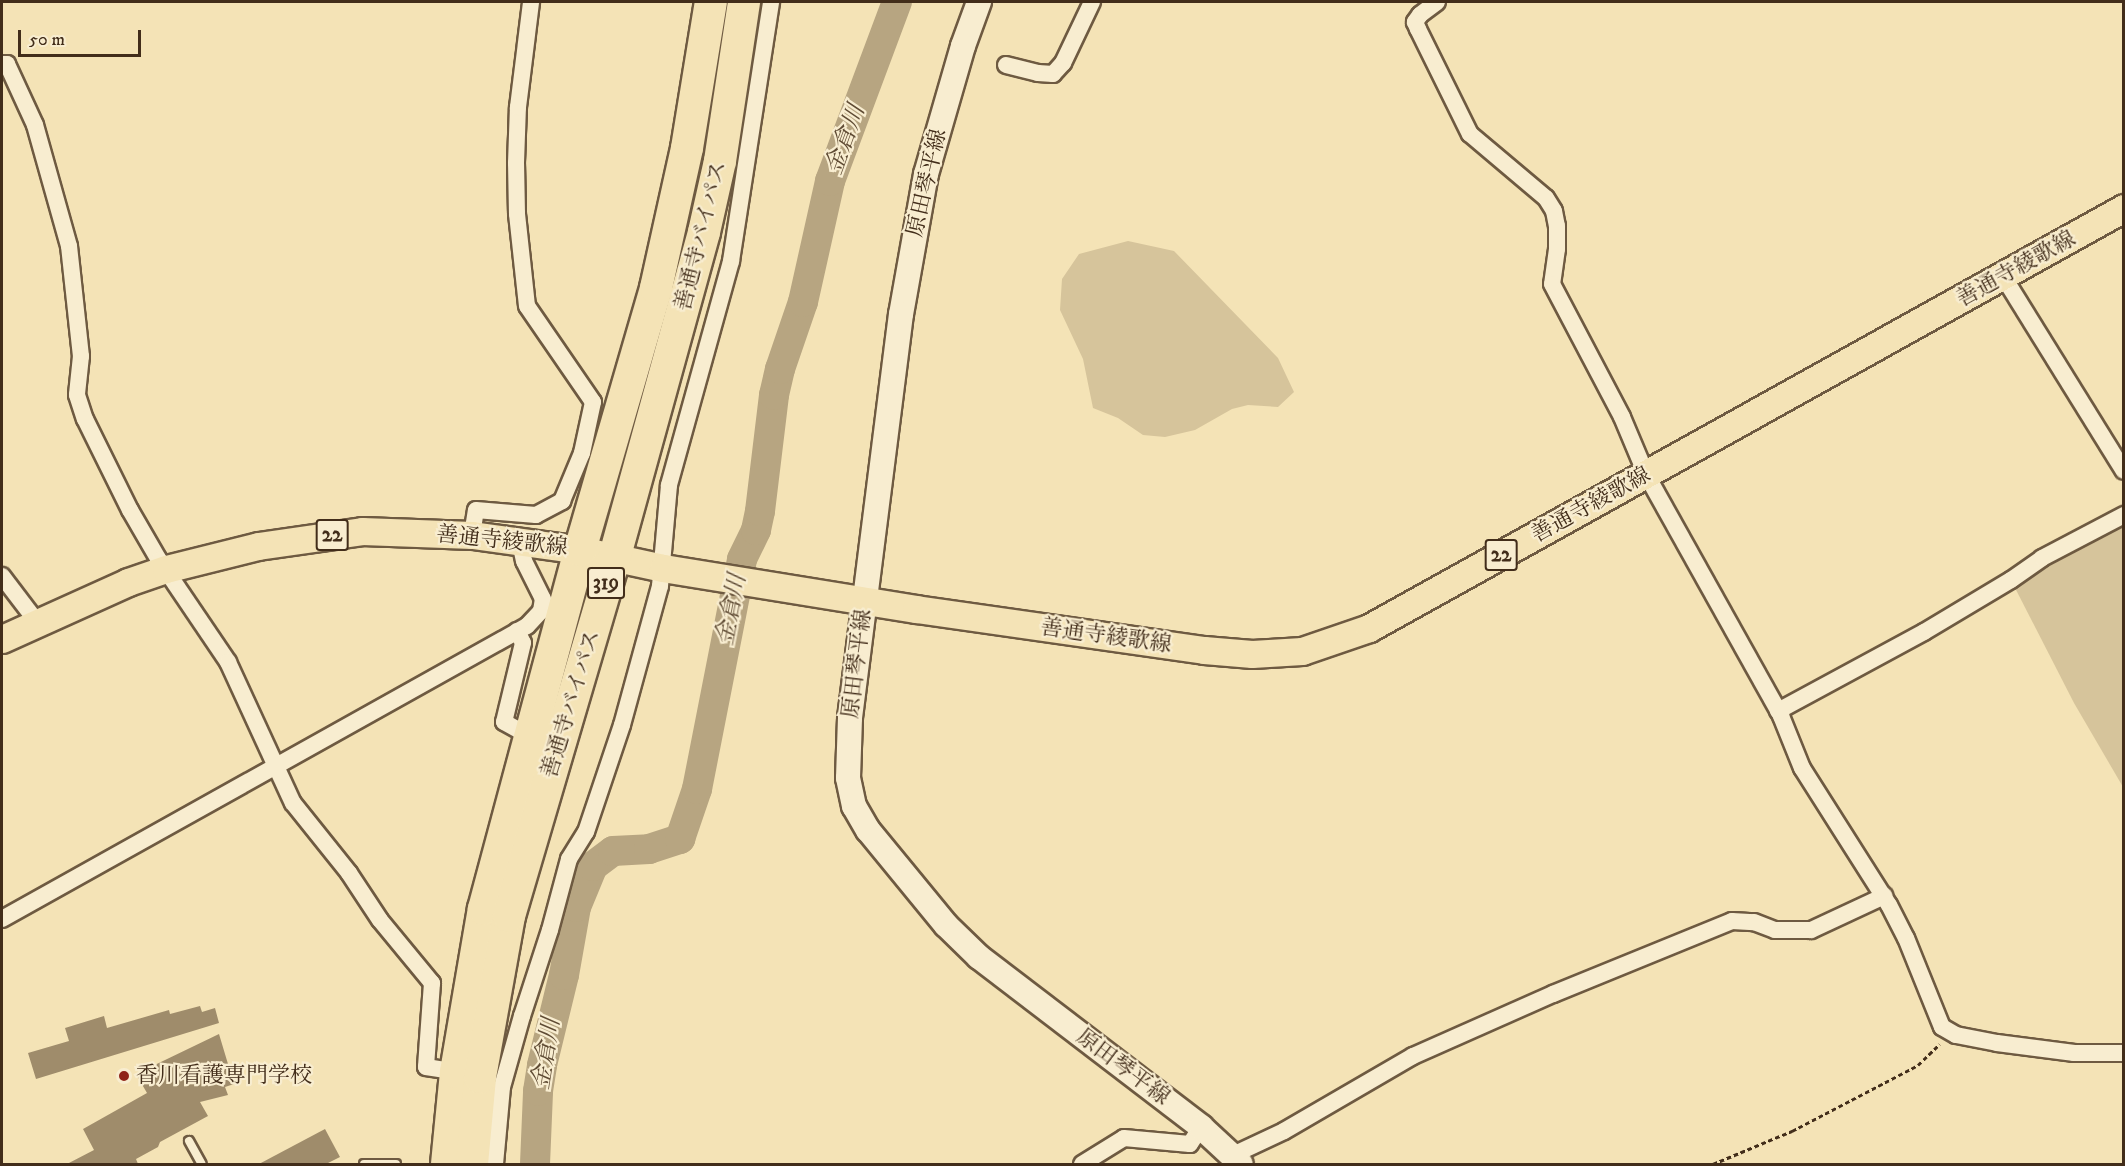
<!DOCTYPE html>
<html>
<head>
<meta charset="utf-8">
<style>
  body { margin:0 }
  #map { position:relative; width:2125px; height:1166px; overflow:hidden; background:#f4e3b6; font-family:"IM FELL DW Pica","Noto Serif JP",serif }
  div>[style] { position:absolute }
  .green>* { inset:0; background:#d6c49b }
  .river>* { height:30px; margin:-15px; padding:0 15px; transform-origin:15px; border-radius:15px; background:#b7a581 }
  .building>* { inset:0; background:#9f8c6b }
  .path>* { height:3px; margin-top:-1.5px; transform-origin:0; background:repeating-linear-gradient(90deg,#422d1a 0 4.5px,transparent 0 7.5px) }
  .roads { filter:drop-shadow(2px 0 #6e5a41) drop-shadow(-2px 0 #6e5a41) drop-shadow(0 2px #6e5a41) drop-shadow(0 -2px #6e5a41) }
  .lane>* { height:8px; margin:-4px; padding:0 4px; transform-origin:4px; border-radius:4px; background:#f8edd0 }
  .street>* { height:16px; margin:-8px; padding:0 8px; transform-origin:8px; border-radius:8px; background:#f8edd0 }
  .secondary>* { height:24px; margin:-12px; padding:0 12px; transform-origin:12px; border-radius:12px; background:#f8edd0 }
  .primary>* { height:27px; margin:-13.5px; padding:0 13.5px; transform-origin:13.5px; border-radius:13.5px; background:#f4e3b6 }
  .highway>* { height:32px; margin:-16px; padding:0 16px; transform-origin:16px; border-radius:16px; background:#f4e3b6 }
  .dots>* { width:16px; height:16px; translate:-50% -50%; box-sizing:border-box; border:3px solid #f8edd0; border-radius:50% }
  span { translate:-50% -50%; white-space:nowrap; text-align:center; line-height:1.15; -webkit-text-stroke:4.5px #f8edd0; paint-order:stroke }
  .shield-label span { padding:2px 4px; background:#f8edd0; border:2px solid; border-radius:4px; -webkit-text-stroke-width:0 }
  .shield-label { font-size:21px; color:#422d1a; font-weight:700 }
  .street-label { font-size:22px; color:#422d1a }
  .poi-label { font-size:22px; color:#422d1a }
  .left { translate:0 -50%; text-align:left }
  .water-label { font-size:24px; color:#5f4b34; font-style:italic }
  .frame { position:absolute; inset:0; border:3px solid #422d1a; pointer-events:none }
  .scale { position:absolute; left:18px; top:30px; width:123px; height:27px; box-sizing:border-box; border:3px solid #422d1a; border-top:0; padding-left:8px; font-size:18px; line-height:21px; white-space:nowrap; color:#422d1a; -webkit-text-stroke:4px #f8edd0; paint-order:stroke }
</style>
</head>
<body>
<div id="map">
  <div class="green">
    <i style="clip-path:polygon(1128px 241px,1174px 251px,1278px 358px,1294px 392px,1278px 407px,1248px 405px,1232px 409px,1195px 430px,1165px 437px,1143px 435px,1118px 418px,1093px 408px,1083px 359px,1060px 310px,1062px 279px,1079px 254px)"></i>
    <i style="clip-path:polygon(2123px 524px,2123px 787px,2074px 703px,2013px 584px)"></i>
  </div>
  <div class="river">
    <i style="left:535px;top:1164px;width:73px;rotate:-87.6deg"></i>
    <i style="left:538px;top:1091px;width:26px;rotate:-81deg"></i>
    <i style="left:542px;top:1065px;width:93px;rotate:-76.3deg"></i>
    <i style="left:564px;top:975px;width:69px;rotate:-80deg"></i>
    <i style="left:576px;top:907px;width:44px;rotate:-67.5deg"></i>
    <i style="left:593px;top:866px;width:25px;rotate:-37deg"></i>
    <i style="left:613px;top:851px;width:36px;rotate:-3deg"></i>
    <i style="left:649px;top:849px;width:33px;rotate:-18deg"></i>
    <i style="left:680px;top:839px;width:53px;rotate:-71.2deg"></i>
    <i style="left:697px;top:789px;width:234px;rotate:-78.9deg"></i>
    <i style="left:742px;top:559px;width:32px;rotate:-64deg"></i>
    <i style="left:756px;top:530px;width:19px;rotate:-78deg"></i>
    <i style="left:760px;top:511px;width:117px;rotate:-83.1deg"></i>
    <i style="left:774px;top:395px;width:27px;rotate:-77deg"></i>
    <i style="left:780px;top:369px;width:71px;rotate:-71.1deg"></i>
    <i style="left:803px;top:302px;width:124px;rotate:-77.4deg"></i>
    <i style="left:830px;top:181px;width:191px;rotate:-69.5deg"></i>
  </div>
  <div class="building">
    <i style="clip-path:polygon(200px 1006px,202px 1012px,215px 1008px,219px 1023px,36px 1079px,28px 1053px,69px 1041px,65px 1028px,104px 1016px,107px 1028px,169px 1010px,170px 1014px)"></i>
    <i style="clip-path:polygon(219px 1034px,234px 1084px,225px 1087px,228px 1095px,200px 1102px,208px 1116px,160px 1142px,158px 1147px,136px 1159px,138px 1164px,67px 1164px,94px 1150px,83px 1129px,147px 1093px,136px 1074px)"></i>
    <i style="clip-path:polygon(325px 1129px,340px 1157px,326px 1164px,259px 1164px)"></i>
  </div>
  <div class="path">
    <i style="left:1713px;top:1164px;width:86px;rotate:-22.7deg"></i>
    <i style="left:1792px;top:1131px;width:142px;rotate:-27.6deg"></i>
    <i style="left:1918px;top:1065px;width:30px;rotate:-44deg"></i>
  </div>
  <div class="roads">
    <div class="lane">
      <i style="left:189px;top:1141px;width:26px;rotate:61deg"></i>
      <i style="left:364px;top:1164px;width:32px"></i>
    </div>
    <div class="street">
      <i style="left:1437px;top:2px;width:21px;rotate:143deg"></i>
      <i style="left:1420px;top:15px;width:9px;rotate:126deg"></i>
      <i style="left:1415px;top:22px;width:8px;rotate:67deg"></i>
      <i style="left:1418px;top:29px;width:117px;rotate:63.7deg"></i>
      <i style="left:1470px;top:134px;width:99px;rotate:40.1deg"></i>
      <i style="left:1546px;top:198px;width:15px;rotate:58deg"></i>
      <i style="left:1554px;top:211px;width:15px;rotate:79deg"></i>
      <i style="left:1557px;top:226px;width:23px;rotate:90deg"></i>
      <i style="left:1557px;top:249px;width:35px;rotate:98deg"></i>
      <i style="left:1552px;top:284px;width:150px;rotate:62.2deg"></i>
      <i style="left:1622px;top:417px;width:62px;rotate:67.2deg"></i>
      <i style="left:1646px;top:474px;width:277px;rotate:60.8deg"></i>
      <i style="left:1781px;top:716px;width:56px;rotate:68deg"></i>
      <i style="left:1802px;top:768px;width:162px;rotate:57.6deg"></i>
      <i style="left:1889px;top:905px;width:37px;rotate:63deg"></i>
      <i style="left:1906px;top:938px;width:96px;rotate:68deg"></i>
      <i style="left:1942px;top:1027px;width:16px;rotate:30deg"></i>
      <i style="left:1956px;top:1035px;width:42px;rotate:11deg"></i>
      <i style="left:1997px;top:1043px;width:78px;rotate:7.4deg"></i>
      <i style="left:2074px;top:1053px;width:50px"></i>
      <i style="left:2px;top:64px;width:5px"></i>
      <i style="left:7px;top:64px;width:67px;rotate:65.3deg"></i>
      <i style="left:35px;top:125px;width:126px;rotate:74.3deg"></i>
      <i style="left:69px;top:246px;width:111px;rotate:83.8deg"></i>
      <i style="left:81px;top:356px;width:39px;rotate:96deg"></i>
      <i style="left:77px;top:395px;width:25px;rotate:72deg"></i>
      <i style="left:85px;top:419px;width:102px;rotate:63.7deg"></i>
      <i style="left:130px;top:510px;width:58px;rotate:59.9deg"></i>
      <i style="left:159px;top:560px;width:123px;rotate:55.9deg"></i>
      <i style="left:228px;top:662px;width:155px;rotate:65.3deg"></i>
      <i style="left:293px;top:803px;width:90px;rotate:51.3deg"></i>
      <i style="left:349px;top:873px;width:56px;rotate:56.6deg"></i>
      <i style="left:380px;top:920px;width:82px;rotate:50.5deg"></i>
      <i style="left:432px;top:983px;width:84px;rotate:94.1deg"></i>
      <i style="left:426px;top:1067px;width:30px;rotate:9deg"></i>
      <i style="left:1006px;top:65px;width:33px;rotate:14deg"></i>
      <i style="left:1038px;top:73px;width:15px;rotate:4deg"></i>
      <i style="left:1053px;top:74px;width:15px;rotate:-48deg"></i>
      <i style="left:1063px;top:63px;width:68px;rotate:-64.6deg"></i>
      <i style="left:2003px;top:276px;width:229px;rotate:58.2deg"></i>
      <i style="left:472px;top:535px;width:25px;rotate:-81deg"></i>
      <i style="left:476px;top:510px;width:60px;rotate:4.8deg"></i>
      <i style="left:536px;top:515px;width:30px;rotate:-28deg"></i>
      <i style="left:562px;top:501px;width:52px;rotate:-67.4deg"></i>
      <i style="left:582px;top:453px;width:52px;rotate:-77.8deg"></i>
      <i style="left:593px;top:402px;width:116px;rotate:-124.5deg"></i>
      <i style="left:527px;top:306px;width:93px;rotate:-96.2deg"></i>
      <i style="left:517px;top:214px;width:51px;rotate:-91.1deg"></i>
      <i style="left:516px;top:163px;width:56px;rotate:-88deg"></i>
      <i style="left:518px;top:107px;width:106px;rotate:-82.9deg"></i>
      <i style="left:2px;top:576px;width:58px;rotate:52.7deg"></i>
      <i style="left:517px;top:631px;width:13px;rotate:63deg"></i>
      <i style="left:523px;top:643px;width:81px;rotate:103.5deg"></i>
      <i style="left:504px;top:722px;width:29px;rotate:29deg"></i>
      <i style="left:1778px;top:711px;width:166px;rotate:-28.4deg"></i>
      <i style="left:1924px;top:632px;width:101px;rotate:-30.9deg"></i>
      <i style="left:2011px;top:580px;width:38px;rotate:-35deg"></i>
      <i style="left:2042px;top:558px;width:93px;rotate:-27.7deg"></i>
      <i style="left:2px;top:919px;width:601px;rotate:-29.17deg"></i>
      <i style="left:527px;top:626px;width:21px;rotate:-47deg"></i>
      <i style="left:541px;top:611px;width:12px;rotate:-81deg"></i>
      <i style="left:543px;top:599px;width:42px;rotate:-116.6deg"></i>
      <i style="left:524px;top:561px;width:19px;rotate:-102deg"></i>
      <i style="left:1233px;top:1155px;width:56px;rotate:-25.2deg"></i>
      <i style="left:1284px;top:1131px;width:149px;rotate:-30.2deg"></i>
      <i style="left:1413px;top:1056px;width:153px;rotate:-23.9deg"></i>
      <i style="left:1553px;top:994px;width:193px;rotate:-22.2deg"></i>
      <i style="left:1732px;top:921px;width:22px;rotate:3deg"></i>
      <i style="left:1754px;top:922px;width:22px;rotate:21deg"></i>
      <i style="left:1775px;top:930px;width:36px"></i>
      <i style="left:1811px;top:930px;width:81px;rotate:-25deg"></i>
      <i style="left:495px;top:1164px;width:77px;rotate:-84.8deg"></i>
      <i style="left:502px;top:1087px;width:74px;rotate:-74.3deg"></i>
      <i style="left:522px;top:1016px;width:90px;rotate:-72deg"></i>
      <i style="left:550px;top:930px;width:73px;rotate:-75deg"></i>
      <i style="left:569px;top:859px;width:32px;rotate:-58deg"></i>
      <i style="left:586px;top:832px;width:113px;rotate:-71.4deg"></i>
      <i style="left:622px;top:725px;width:144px;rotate:-74.7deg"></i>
      <i style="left:660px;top:586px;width:101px;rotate:-84.9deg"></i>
      <i style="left:669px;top:485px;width:232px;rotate:-74.5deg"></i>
      <i style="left:731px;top:261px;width:262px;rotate:-81.2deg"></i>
      <i style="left:1082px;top:1164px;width:49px;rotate:-31.8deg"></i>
      <i style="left:1124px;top:1138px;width:66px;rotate:5.2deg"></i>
      <i style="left:1190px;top:1144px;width:20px;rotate:-57deg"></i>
    </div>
    <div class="secondary">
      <i style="left:979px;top:2px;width:47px;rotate:110deg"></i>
      <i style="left:963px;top:46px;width:133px;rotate:106.1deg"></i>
      <i style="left:926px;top:174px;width:142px;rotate:100.1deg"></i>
      <i style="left:901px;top:314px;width:407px;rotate:97.2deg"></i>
      <i style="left:850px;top:718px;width:60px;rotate:91.9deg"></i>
      <i style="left:848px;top:778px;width:29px;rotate:78deg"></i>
      <i style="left:854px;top:806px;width:28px;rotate:60deg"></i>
      <i style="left:868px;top:830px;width:123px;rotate:50.6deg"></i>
      <i style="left:946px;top:925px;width:46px;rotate:44.1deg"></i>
      <i style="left:979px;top:957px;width:280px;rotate:37.4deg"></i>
      <i style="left:1201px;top:1127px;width:54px;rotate:42.8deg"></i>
    </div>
    <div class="primary">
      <i style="left:2px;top:639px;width:138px;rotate:-24.3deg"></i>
      <i style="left:128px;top:582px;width:40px;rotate:-18.9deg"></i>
      <i style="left:166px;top:569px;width:95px;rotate:-14deg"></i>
      <i style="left:258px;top:546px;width:105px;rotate:-8.2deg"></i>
      <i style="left:362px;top:531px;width:110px;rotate:2.1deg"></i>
      <i style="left:472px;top:535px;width:109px;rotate:7.9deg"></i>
      <i style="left:580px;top:550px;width:85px;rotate:12.2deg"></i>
      <i style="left:663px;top:568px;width:256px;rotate:9.2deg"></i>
      <i style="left:916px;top:609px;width:291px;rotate:8.1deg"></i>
      <i style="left:1204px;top:650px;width:48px;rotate:4.8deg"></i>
      <i style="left:1252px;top:654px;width:50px;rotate:-3.4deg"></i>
      <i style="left:1302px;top:651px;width:71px;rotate:-18.9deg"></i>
      <i style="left:1369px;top:628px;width:864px;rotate:-29.09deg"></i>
    </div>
    <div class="highway">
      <i style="left:447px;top:1164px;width:92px;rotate:-84.4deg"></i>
      <i style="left:456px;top:1072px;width:165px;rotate:-80.3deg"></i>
      <i style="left:484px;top:909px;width:372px;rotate:-75deg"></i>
      <i style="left:580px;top:550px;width:273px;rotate:-73.8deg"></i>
      <i style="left:656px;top:288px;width:143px;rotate:-77.5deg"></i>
      <i style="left:687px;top:148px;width:148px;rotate:-80.7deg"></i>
      <i style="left:472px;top:1164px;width:87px;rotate:-84.7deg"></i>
      <i style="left:480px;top:1077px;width:164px;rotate:-79.8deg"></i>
      <i style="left:509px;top:916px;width:372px;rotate:-73.6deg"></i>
      <i style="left:614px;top:559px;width:339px;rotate:-74.6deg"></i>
      <i style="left:704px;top:232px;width:73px;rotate:-77.3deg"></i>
      <i style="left:720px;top:161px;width:161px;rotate:-81.4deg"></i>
    </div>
  </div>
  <div class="dots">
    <i style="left:124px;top:1076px;background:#8f2418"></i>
  </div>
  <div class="shield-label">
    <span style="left:332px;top:535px">22</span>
    <span style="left:1501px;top:555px">22</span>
    <span style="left:606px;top:583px">319</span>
  </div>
  <div class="street-label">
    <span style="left:927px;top:183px;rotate:-77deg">原田琴平線</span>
    <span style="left:701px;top:236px;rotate:-76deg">善通寺バイパス</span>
    <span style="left:2016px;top:269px;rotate:-29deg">善通寺綾歌線</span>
    <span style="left:1591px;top:505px;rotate:-29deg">善通寺綾歌線</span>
    <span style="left:502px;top:541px;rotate:6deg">善通寺綾歌線</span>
    <span style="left:1106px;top:636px;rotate:8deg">善通寺綾歌線</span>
    <span style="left:857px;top:664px;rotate:-83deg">原田琴平線</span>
    <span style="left:571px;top:704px;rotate:-73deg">善通寺バイパス</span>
    <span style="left:1123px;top:1067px;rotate:37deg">原田琴平線</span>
  </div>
  <div class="poi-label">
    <span class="left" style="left:136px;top:1076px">香川看護専門学校</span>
  </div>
  <div class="water-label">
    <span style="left:846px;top:140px;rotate:-70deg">金倉川</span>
    <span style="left:732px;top:610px;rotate:-79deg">金倉川</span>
    <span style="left:547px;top:1054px;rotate:-81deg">金倉川</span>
  </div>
  <div class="frame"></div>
  <div class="scale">50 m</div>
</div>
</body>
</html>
